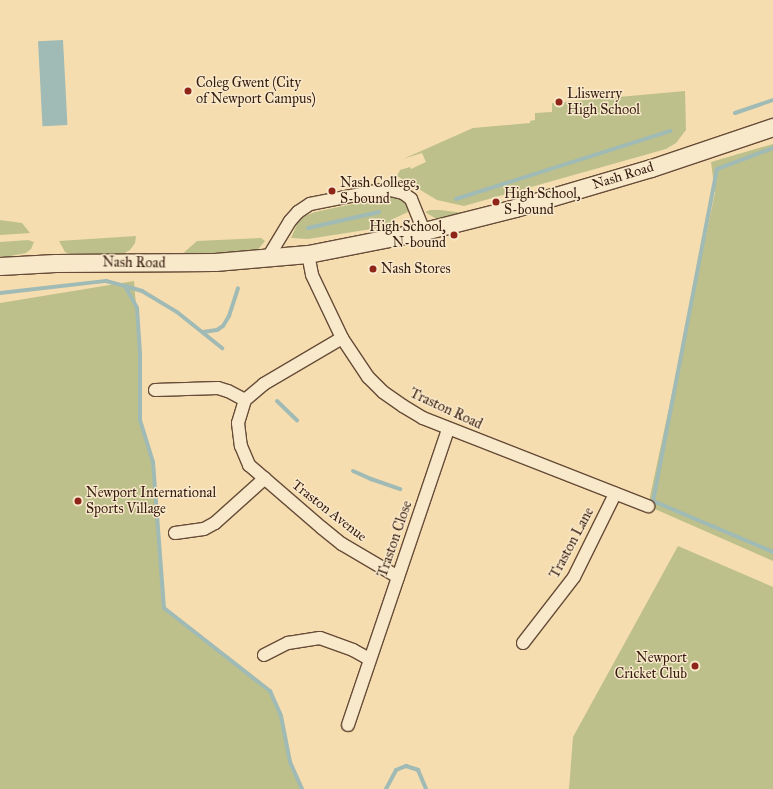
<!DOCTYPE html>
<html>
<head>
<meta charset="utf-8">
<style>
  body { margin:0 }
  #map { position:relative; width:773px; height:789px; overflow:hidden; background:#f6ddaf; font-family:"IM FELL Great Primer",serif }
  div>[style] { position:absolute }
  .green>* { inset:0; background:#bdc08a }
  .water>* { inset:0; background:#a0bab5; transform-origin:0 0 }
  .stream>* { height:4px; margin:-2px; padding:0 2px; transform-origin:2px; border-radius:2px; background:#a0bab5 }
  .roads { filter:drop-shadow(1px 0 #664c38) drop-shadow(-1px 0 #664c38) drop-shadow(0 1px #664c38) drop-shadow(0 -1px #664c38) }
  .street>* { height:12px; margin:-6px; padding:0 6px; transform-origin:6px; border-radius:6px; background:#f9e9cb }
  .secondary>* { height:17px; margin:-8.5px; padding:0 8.5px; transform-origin:8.5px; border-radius:8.5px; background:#f9e9cb }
  .dots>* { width:11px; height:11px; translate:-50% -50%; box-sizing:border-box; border:2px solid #f9e9cb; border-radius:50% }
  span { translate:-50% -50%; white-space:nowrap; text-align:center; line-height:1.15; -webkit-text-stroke:3px #f9e9cb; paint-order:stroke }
  .poi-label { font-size:14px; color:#361b10 }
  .left { translate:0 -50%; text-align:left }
  .right { translate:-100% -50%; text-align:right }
  .street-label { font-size:14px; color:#361b10 }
</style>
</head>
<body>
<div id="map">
  <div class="green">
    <i style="clip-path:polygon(685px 91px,686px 130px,676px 143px,666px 149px,464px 206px,437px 200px,397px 176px,400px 170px,410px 167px,411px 169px,426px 162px,422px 153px,403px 159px,473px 128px,530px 123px,530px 121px,535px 120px,535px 113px,552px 112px,552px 103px)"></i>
    <i style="clip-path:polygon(773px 144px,773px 561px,648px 506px,715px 193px,711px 162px)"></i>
    <i style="clip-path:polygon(391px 196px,400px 198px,408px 204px,410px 211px,393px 219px,391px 226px,308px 239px,291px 238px,298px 222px,305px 216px,315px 212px)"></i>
    <i style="clip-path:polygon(430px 210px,440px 210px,464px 213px,442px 218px,435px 218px,425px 212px)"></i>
    <i style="clip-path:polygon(0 220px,22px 223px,30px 233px,0 235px)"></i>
    <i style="clip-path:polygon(136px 236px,135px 243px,130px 250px,121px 255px,72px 255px,65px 252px,59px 241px)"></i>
    <i style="clip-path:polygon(261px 238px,265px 241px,255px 253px,180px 256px,197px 241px)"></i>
    <i style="clip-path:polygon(28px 240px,34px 242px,31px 249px,26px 253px,0 258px,0 242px)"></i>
    <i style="clip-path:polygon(134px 281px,140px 353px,140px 420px,153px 462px,164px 608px,270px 691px,281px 716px,290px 762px,302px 789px,0 789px,0 303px)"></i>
    <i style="clip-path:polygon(678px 546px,773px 587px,773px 789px,569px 789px,573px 737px)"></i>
  </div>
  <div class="water">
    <i style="left:63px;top:40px;width:85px;height:25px;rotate:87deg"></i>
  </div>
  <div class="stream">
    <i style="left:735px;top:113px;width:40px;rotate:-18.9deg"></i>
    <i style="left:773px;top:148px;width:60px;rotate:159.4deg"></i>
    <i style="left:717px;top:169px;width:338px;rotate:100.9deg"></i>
    <i style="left:653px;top:501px;width:130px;rotate:23deg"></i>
    <i style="left:456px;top:199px;width:225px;rotate:-17.6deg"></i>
    <i style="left:308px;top:228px;width:73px;rotate:-12.7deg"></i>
    <i style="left:125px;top:286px;width:18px;rotate:16deg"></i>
    <i style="left:142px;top:291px;width:41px;rotate:31deg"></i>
    <i style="left:177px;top:312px;width:58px;rotate:38.7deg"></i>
    <i style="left:0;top:293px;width:107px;rotate:-6.5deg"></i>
    <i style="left:106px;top:281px;width:20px;rotate:15deg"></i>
    <i style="left:125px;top:286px;width:25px;rotate:61deg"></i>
    <i style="left:137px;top:308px;width:45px;rotate:86.2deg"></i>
    <i style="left:140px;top:353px;width:67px;rotate:90deg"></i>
    <i style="left:140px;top:420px;width:44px;rotate:72.8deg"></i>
    <i style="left:153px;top:462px;width:146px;rotate:85.7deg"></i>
    <i style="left:164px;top:608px;width:135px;rotate:38.1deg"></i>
    <i style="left:270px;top:691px;width:27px;rotate:66deg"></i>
    <i style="left:281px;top:716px;width:47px;rotate:78.9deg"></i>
    <i style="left:290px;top:762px;width:30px;rotate:66deg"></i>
    <i style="left:203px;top:332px;width:14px;rotate:-8deg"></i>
    <i style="left:217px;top:330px;width:7px;rotate:-34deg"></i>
    <i style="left:223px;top:326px;width:12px;rotate:-59deg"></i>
    <i style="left:229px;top:316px;width:29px;rotate:-72deg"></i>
    <i style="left:277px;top:401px;width:28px;rotate:44deg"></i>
    <i style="left:353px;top:471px;width:20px;rotate:24deg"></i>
    <i style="left:371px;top:479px;width:31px;rotate:19deg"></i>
    <i style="left:386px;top:789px;width:21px;rotate:-62deg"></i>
    <i style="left:396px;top:770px;width:11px;rotate:-22deg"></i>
    <i style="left:406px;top:766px;width:13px;rotate:18deg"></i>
    <i style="left:418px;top:770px;width:21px;rotate:67deg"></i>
  </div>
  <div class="roads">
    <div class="street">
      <i style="left:308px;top:254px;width:21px;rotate:79deg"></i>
      <i style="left:312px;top:275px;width:70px;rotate:64.5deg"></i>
      <i style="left:342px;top:338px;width:47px;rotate:56.3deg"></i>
      <i style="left:368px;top:377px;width:21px;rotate:45deg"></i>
      <i style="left:383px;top:392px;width:24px;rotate:35deg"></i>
      <i style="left:403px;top:406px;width:23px;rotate:31deg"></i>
      <i style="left:423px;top:418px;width:242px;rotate:21.4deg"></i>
      <i style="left:267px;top:259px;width:44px;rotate:-58.8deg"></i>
      <i style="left:290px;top:221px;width:12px;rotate:-48deg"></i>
      <i style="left:298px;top:212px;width:14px;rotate:-34deg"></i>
      <i style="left:310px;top:204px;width:77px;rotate:-11.2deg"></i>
      <i style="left:386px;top:189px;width:17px;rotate:13deg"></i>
      <i style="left:403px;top:193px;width:10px;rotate:37deg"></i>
      <i style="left:411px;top:199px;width:35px;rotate:68deg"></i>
      <i style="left:342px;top:338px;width:91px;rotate:149.5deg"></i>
      <i style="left:264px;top:384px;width:25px;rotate:140deg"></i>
      <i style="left:245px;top:400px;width:24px;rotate:107deg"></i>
      <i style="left:238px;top:423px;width:23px;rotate:83deg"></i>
      <i style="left:241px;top:446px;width:21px;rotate:67deg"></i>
      <i style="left:249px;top:465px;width:96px;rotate:40.8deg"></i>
      <i style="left:322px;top:528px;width:26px;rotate:39deg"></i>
      <i style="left:342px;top:544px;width:65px;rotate:30.5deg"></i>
      <i style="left:155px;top:390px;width:63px;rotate:-1.8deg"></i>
      <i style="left:218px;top:388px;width:10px;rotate:17deg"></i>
      <i style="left:228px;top:391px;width:19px;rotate:28deg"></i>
      <i style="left:175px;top:533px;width:29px;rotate:-8deg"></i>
      <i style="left:204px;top:529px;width:13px;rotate:-29deg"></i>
      <i style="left:215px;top:523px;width:67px;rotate:-42deg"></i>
      <i style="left:523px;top:643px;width:83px;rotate:-52.3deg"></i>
      <i style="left:574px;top:577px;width:93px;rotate:-63.7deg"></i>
      <i style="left:264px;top:655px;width:27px;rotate:-27deg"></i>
      <i style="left:288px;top:643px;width:32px;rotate:-9deg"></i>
      <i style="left:320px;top:638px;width:35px;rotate:20deg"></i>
      <i style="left:353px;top:650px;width:18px;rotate:29deg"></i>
      <i style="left:348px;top:725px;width:312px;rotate:-71.3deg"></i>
    </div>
    <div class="secondary">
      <i style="left:0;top:266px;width:55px;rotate:-3.1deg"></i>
      <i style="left:55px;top:263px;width:160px;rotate:-0.4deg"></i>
      <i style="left:215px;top:262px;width:93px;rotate:-4.9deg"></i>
      <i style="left:308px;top:254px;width:118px;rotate:-11.2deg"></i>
      <i style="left:424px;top:231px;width:94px;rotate:-14.2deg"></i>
      <i style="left:515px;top:208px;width:142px;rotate:-16.4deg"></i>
      <i style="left:651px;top:168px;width:129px;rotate:-18.6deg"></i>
    </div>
  </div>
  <div class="dots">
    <i style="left:188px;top:91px;background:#8f2418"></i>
    <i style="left:559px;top:102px;background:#8f2418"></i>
    <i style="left:332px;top:191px;background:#8f2418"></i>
    <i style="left:496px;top:202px;background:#8f2418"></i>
    <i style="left:454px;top:235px;background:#8f2418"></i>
    <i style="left:373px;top:269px;background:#8f2418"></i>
    <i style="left:78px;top:501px;background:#8f2418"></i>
    <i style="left:695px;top:666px;background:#8f2418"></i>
  </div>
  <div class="poi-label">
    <span class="left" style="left:196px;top:91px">Coleg Gwent (City<br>of Newport Campus)</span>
    <span class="left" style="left:567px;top:102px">Lliswerry<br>High School</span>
    <span class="left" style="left:340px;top:191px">Nash College,<br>S-bound</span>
    <span class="left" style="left:504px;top:202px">High School,<br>S-bound</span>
    <span class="right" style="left:446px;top:235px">High School,<br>N-bound</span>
    <span class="left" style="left:381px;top:269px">Nash Stores</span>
    <span class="left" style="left:86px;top:501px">Newport International<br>Sports Village</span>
    <span class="right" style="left:687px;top:666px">Newport<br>Cricket Club</span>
  </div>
  <div class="street-label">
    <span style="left:623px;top:176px;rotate:-17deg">Nash Road</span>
    <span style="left:134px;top:263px;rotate:1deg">Nash Road</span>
    <span style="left:446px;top:409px;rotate:25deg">Traston Road</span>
    <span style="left:329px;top:511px;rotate:38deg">Traston Avenue</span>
    <span style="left:395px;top:539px;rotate:-71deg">Traston Close</span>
    <span style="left:572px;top:543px;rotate:-62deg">Traston Lane</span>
  </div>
</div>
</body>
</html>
